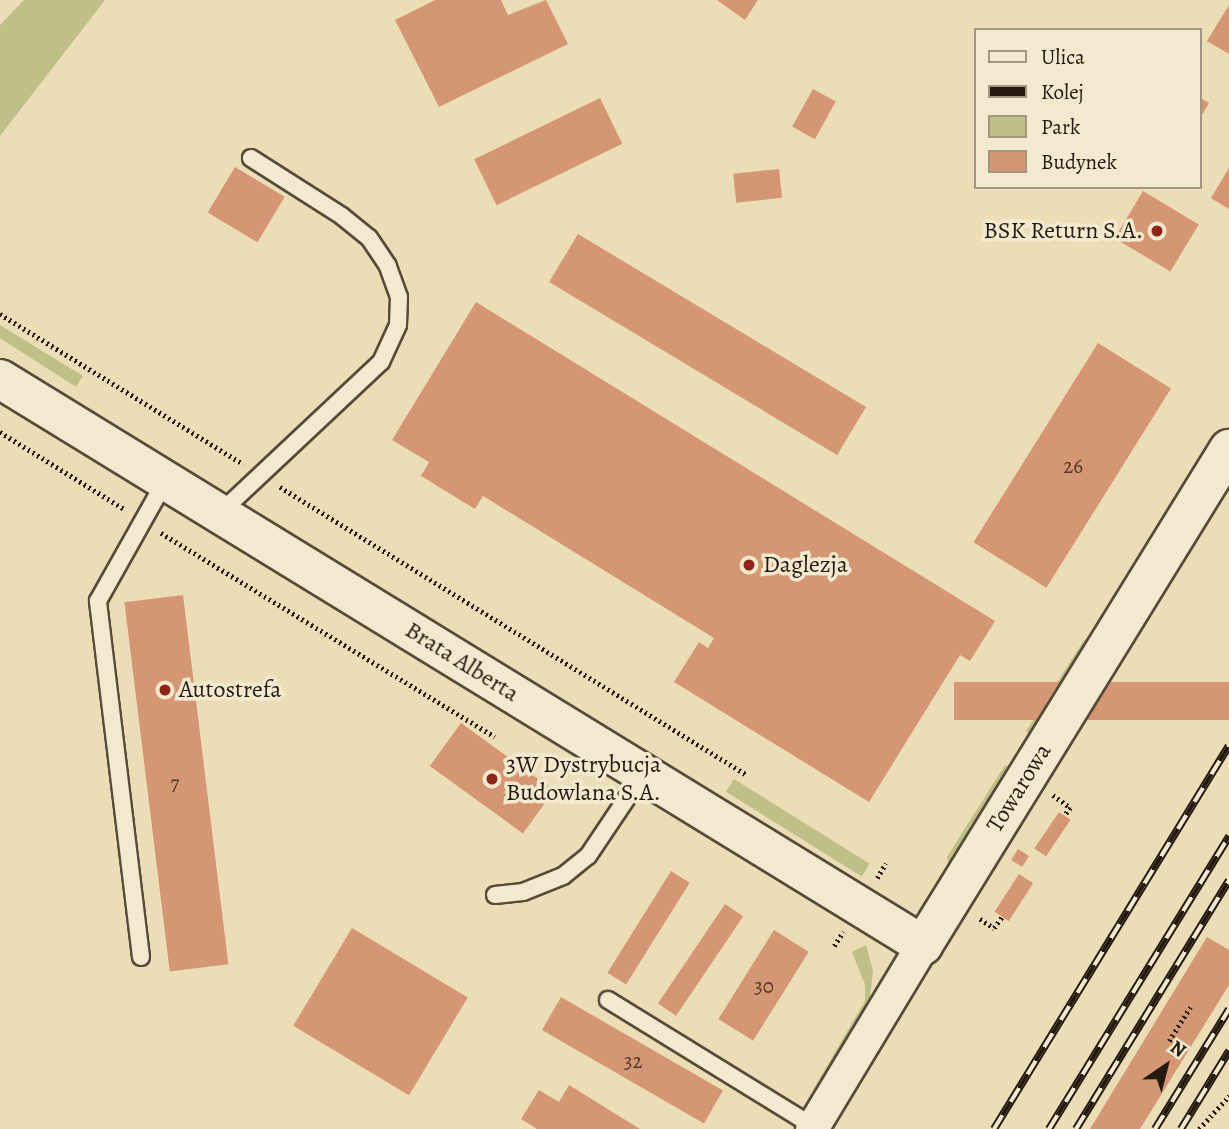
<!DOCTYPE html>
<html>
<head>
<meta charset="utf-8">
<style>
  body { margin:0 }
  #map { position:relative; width:1229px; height:1129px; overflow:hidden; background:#ebddb5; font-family:Alegreya,serif }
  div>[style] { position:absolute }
  .green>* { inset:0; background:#bfbf88; transform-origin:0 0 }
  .building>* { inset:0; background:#d59773; transform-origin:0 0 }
  .path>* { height:4.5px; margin-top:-2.25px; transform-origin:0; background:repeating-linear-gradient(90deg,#251a0f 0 2px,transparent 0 5.5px) }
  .roads { filter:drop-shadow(2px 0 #564b38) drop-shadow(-2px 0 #564b38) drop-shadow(0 2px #564b38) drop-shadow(0 -2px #564b38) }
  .lane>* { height:16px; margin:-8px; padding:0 8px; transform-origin:8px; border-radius:8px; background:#f2e9cf }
  .street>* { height:32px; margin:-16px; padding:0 16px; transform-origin:16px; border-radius:16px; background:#f2e9cf }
  .secondary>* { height:38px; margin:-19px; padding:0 19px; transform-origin:19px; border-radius:19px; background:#f2e9cf }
  .rail>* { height:8px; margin-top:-4px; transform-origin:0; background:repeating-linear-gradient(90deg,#f2e9cf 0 16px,#251a0f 0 32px); box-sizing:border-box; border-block:2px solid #251a0f }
  .dots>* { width:19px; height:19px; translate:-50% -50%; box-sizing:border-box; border:4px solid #f2e9cf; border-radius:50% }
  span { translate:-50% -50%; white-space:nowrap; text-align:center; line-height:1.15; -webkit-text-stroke:7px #f2e9cf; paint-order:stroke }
  .number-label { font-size:21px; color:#513928 }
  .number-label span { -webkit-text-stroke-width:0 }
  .poi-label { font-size:24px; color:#251a0f }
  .right { translate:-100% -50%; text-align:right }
  .left { translate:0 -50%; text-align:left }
  .street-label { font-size:24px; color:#251a0f }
  .legend { position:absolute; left:974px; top:28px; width:228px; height:161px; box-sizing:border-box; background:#f2e9cf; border:2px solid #a09682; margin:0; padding:9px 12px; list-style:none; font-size:21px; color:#251a0f }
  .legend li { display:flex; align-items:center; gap:14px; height:35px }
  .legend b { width:35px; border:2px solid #a09682 }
  .north { position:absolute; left:1131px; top:1031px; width:70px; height:70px; -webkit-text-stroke:5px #f2e9cf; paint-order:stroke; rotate:35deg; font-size:19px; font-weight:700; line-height:28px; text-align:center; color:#251a0f }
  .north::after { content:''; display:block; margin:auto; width:24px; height:32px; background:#251a0f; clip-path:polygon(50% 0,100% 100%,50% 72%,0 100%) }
</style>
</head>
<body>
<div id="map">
  <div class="green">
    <i style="clip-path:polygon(24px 0,105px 0,0 136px,0 25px)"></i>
    <i style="clip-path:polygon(0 325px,83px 376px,76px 387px,0 338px)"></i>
    <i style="clip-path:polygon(1084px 640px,1091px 645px,1032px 735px,1026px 731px)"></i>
    <i style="clip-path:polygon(1005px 765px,1011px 770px,950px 868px,947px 857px)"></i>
    <i style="left:734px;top:779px;width:160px;height:15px;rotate:32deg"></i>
    <i style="clip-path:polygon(866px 945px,873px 971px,870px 999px,804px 1105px,865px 1001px,865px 985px,852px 952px)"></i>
  </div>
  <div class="building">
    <i style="clip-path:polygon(435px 0,501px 0,508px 15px,546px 0,568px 44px,439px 107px,395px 20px)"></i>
    <i style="clip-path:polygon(717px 0,758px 0,745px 20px)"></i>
    <i style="clip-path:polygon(1229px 5px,1229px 54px,1207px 41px)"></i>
    <i style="left:813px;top:89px;width:26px;height:43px;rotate:29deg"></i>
    <i style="clip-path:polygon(1199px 97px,1209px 103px,1199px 120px)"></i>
    <i style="left:600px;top:98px;width:51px;height:140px;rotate:64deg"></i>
    <i style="left:235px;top:167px;width:58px;height:53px;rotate:31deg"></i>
    <i style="clip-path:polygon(1229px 168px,1229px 209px,1211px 198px)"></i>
    <i style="left:779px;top:169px;width:29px;height:46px;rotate:84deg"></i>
    <i style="left:1143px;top:191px;width:65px;height:55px;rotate:31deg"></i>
    <i style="left:578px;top:234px;width:336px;height:56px;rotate:31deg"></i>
    <i style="clip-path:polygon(476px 302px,995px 621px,970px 661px,960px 655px,869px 802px,674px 682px,699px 642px,708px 648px,714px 638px,483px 496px,475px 509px,421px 476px,429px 462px,392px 440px)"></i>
    <i style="left:1098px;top:343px;width:86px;height:235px;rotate:32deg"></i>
    <i style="left:183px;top:595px;width:372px;height:59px;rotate:83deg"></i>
    <i style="left:1229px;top:682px;width:38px;height:275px;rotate:90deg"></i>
    <i style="left:461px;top:723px;width:115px;height:53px;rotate:36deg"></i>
    <i style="left:1059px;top:812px;width:14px;height:44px;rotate:34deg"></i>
    <i style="left:1018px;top:849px;width:13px;height:13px;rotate:32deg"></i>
    <i style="left:671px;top:871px;width:22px;height:120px;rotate:32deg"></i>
    <i style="left:1019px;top:874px;width:17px;height:45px;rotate:33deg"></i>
    <i style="left:725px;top:904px;width:22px;height:120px;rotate:34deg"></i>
    <i style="left:352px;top:928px;width:135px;height:114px;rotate:31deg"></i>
    <i style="left:774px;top:930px;width:41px;height:105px;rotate:32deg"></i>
    <i style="clip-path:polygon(1207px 937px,1229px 950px,1229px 985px,1140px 1129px,1090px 1129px)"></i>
    <i style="left:561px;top:997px;width:187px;height:38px;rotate:30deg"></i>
    <i style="clip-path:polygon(569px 1085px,640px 1129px,537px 1129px,521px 1119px,539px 1090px,559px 1102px)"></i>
  </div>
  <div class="path">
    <i style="left:0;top:314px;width:286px;rotate:31.7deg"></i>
    <i style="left:0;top:432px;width:146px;rotate:31.8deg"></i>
    <i style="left:280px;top:487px;width:549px;rotate:31.66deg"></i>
    <i style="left:161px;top:533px;width:391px;rotate:31.4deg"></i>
    <i style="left:1053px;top:795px;width:22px;rotate:36deg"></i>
    <i style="left:1071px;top:808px;width:9px;rotate:131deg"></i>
    <i style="left:877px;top:878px;width:17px;rotate:-59deg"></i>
    <i style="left:980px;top:919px;width:17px;rotate:33deg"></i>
    <i style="left:994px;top:928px;width:14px;rotate:-54deg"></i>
    <i style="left:834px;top:946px;width:17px;rotate:-57deg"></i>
    <i style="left:1169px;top:1041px;width:40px;rotate:-58deg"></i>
    <i style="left:1199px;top:1129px;width:45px;rotate:-47.7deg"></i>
  </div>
  <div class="roads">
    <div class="lane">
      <i style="left:220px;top:513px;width:221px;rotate:-43.2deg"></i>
      <i style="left:381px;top:362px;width:41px;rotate:-65.3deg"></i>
      <i style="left:398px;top:325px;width:28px;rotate:-88deg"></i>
      <i style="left:399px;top:297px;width:33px;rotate:-110deg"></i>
      <i style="left:388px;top:266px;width:34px;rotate:-124deg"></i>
      <i style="left:369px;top:238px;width:35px;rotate:-141deg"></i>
      <i style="left:342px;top:216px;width:108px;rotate:-147.5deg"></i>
      <i style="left:495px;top:895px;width:28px;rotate:-6deg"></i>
      <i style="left:523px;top:892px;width:43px;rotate:-21.8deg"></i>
      <i style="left:563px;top:876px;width:32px;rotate:-39deg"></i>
      <i style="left:588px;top:856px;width:99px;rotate:-56.1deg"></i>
      <i style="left:141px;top:957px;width:359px;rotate:-96.9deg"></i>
      <i style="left:98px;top:601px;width:139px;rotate:-60.7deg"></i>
      <i style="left:608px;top:1000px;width:241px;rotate:31.6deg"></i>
    </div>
    <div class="street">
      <i style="left:812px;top:1129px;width:215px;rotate:-58.9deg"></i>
    </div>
    <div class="secondary">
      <i style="left:0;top:379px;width:1083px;rotate:31.52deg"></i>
      <i style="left:923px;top:945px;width:583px;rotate:-58.33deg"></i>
    </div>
  </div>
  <div class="rail">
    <i style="left:994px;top:1129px;width:449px;rotate:-58.5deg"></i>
    <i style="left:1049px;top:1129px;width:344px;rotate:-58.4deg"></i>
    <i style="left:1076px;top:1129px;width:292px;rotate:-58.4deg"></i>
    <i style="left:1155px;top:1129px;width:141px;rotate:-58.3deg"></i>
    <i style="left:1181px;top:1129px;width:92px;rotate:-58.4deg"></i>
  </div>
  <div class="dots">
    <i style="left:1157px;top:231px;background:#8f2418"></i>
    <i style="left:749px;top:565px;background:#8f2418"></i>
    <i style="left:165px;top:690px;background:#8f2418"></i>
    <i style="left:492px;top:779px;background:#8f2418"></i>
  </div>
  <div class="number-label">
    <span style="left:1073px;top:466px">26</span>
    <span style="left:175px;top:783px">7</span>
    <span style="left:764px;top:986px">30</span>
    <span style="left:633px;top:1061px">32</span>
  </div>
  <div class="poi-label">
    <span class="right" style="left:1143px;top:231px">BSK Return S.A.</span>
    <span class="left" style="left:763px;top:565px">Daglezja</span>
    <span class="left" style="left:179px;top:690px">Autostrefa</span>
    <span class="left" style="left:506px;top:779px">3W Dystrybucja<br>Budowlana S.A.</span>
  </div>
  <div class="street-label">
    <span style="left:462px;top:662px;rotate:32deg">Brata Alberta</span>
    <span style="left:1019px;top:788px;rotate:-58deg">Towarowa</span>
  </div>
  <ul class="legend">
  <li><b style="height:9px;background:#f2e9cf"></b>Ulica</li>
  <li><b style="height:9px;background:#251a0f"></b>Kolej</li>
  <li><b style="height:19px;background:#bfbf88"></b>Park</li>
  <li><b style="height:19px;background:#d59773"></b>Budynek</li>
  </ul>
  <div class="north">N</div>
</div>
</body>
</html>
